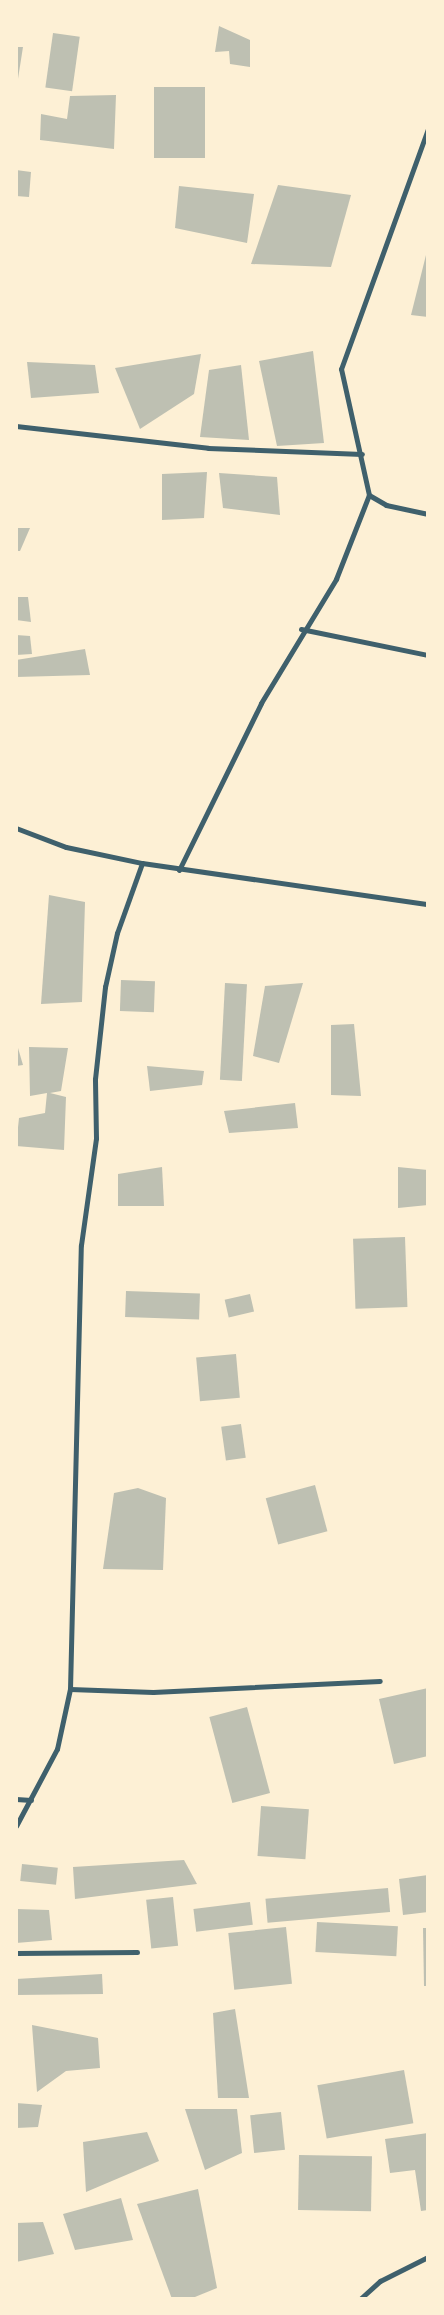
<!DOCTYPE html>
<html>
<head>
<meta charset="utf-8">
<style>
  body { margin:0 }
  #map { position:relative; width:444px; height:2315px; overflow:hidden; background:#fdf0d5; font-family:"Titillium Web",sans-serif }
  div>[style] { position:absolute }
  .building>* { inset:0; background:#bec0b2; transform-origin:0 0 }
  .minor>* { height:5px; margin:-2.5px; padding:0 2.5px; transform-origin:2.5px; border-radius:2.5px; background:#3f606c }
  span { translate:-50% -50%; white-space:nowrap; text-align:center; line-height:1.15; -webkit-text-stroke:4px #fdf0d5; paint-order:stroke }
  .frame { position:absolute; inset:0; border:18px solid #fdf0d5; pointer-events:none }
</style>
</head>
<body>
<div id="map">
  <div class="building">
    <i style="clip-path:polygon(219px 26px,250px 40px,250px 67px,230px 64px,229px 51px,215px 52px)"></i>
    <i style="left:53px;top:33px;width:27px;height:55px;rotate:8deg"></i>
    <i style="clip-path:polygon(16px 47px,23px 47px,17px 85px,16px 85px)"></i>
    <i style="left:205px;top:87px;width:71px;height:51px;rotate:90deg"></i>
    <i style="clip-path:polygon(116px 95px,114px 149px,40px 140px,41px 114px,67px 119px,70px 96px)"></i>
    <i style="clip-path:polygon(16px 170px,31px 172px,29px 197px,16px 196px)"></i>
    <i style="clip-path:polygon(278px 185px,351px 195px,331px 267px,251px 264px)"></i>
    <i style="clip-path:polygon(179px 186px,254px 194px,247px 243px,175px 228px)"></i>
    <i style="clip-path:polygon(426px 255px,428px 256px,428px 317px,411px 315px)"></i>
    <i style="clip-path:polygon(313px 351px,324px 443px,277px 446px,259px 361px)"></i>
    <i style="clip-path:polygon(201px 354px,194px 394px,140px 429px,115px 368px)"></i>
    <i style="clip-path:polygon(27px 362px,95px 365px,99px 393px,31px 398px)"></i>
    <i style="clip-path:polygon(241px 365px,249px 440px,200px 437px,209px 370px)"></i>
    <i style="clip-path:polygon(207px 472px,204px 518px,162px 520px,162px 474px)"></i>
    <i style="clip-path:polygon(219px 473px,277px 477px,280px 515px,223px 508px)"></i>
    <i style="clip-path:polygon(16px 528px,30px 528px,20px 551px,16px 551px)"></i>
    <i style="clip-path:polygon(16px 597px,28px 597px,31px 622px,16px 620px)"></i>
    <i style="clip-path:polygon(16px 635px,30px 636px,32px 654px,16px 655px)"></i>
    <i style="clip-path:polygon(85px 649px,90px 675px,16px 677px,16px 660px)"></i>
    <i style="clip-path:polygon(49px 895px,85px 902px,82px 1002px,41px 1004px)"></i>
    <i style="left:121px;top:980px;width:34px;height:31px;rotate:2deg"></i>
    <i style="left:225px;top:983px;width:22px;height:97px;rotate:3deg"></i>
    <i style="clip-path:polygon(303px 983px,279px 1063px,253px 1056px,265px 986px)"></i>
    <i style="clip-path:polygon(354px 1024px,361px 1096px,331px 1095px,331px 1025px)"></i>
    <i style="clip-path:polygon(29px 1047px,68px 1048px,61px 1091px,50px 1093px,66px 1097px,64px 1150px,16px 1146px,19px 1118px,45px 1113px,47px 1093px,30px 1096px)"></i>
    <i style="clip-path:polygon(16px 1048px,18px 1048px,23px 1065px,16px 1066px)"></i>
    <i style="clip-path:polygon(147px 1066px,204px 1071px,202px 1085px,150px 1091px)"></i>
    <i style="clip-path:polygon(295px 1103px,298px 1128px,229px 1133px,224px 1111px)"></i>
    <i style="clip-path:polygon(162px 1167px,164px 1206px,118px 1206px,118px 1174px)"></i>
    <i style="clip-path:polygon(398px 1167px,428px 1170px,428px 1205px,398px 1208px)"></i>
    <i style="left:405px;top:1237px;width:70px;height:52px;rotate:88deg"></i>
    <i style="left:126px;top:1291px;width:74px;height:26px;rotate:2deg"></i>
    <i style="left:250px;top:1294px;width:18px;height:26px;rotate:77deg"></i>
    <i style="left:236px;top:1354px;width:44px;height:40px;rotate:85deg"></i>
    <i style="left:241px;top:1424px;width:34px;height:20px;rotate:82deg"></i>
    <i style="left:315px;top:1485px;width:48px;height:51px;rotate:75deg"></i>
    <i style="clip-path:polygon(138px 1488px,166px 1498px,163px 1570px,103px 1569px,114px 1493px)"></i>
    <i style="clip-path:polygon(428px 1688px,428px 1756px,394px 1764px,379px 1699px)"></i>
    <i style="left:247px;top:1707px;width:89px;height:39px;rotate:75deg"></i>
    <i style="left:261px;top:1806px;width:48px;height:50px;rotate:4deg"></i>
    <i style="clip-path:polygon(184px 1860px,197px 1884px,75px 1899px,73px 1867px)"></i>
    <i style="left:22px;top:1864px;width:36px;height:17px;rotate:6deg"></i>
    <i style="clip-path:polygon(428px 1875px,428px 1912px,403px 1915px,399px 1879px)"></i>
    <i style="left:388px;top:1888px;width:24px;height:123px;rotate:85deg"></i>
    <i style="left:173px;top:1897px;width:49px;height:27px;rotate:84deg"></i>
    <i style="left:250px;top:1902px;width:23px;height:57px;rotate:83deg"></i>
    <i style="clip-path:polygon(16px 1909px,49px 1910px,52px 1940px,16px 1943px)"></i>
    <i style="left:317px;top:1922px;width:81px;height:30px;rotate:3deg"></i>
    <i style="left:286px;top:1927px;width:57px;height:58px;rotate:84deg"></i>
    <i style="clip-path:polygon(423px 1928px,428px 1928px,428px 1986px,424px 1986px)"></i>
    <i style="clip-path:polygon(102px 1974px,103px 1994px,16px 1995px,16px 1979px)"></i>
    <i style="clip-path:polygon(235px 2009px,249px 2098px,218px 2098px,213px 2013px)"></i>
    <i style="clip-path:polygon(32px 2025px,98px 2038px,100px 2068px,66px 2071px,37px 2092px)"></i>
    <i style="left:404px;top:2070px;width:54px;height:88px;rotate:80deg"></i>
    <i style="clip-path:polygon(16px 2103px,42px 2105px,38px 2127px,16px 2128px)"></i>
    <i style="clip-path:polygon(185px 2109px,237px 2109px,242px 2153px,205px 2170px)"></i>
    <i style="left:281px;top:2112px;width:38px;height:31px;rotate:84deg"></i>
    <i style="clip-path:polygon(147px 2132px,159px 2161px,86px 2192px,83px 2142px)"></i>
    <i style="clip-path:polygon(428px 2133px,428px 2210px,421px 2211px,415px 2170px,390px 2173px,385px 2139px)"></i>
    <i style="left:299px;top:2155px;width:73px;height:55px;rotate:1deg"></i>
    <i style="clip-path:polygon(198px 2189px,217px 2288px,190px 2299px,172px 2299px,137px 2204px)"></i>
    <i style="clip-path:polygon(121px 2198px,133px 2240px,75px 2250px,63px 2214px)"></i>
    <i style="clip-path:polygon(43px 2222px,54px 2254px,16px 2262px,16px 2223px)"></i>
  </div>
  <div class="minor">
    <i style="left:16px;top:426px;width:193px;rotate:6.5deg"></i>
    <i style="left:208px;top:448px;width:154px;rotate:2.2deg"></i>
    <i style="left:369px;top:495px;width:20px;rotate:30deg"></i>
    <i style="left:386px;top:505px;width:43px;rotate:12.1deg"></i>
    <i style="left:301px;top:629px;width:130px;rotate:11.6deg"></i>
    <i style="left:16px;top:828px;width:53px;rotate:20.8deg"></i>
    <i style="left:66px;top:847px;width:78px;rotate:11.9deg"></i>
    <i style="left:142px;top:863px;width:289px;rotate:8.2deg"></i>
    <i style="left:179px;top:870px;width:186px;rotate:-63.8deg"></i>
    <i style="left:261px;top:703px;width:145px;rotate:-58.8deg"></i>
    <i style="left:336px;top:579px;width:90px;rotate:-68.6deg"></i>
    <i style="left:369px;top:495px;width:129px;rotate:-102.5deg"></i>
    <i style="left:341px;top:369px;width:255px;rotate:-70.1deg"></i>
    <i style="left:70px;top:1689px;width:83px;rotate:2.1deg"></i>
    <i style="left:153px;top:1692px;width:227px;rotate:-2.8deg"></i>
    <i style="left:16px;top:1799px;width:15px;rotate:4deg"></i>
    <i style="left:16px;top:1826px;width:87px;rotate:-62deg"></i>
    <i style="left:57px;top:1749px;width:61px;rotate:-77.8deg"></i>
    <i style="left:70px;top:1689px;width:444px;rotate:-88.6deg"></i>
    <i style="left:81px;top:1245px;width:108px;rotate:-82deg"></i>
    <i style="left:96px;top:1138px;width:59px;rotate:-91deg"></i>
    <i style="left:95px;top:1079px;width:93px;rotate:-83.8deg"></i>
    <i style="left:105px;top:987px;width:55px;rotate:-77.5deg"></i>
    <i style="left:117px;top:933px;width:74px;rotate:-70.3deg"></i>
    <i style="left:16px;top:1953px;width:121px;rotate:-0.5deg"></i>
    <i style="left:360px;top:2299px;width:27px;rotate:-42deg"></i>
    <i style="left:380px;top:2281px;width:54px;rotate:-26.6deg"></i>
  </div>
  <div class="frame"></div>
</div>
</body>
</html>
